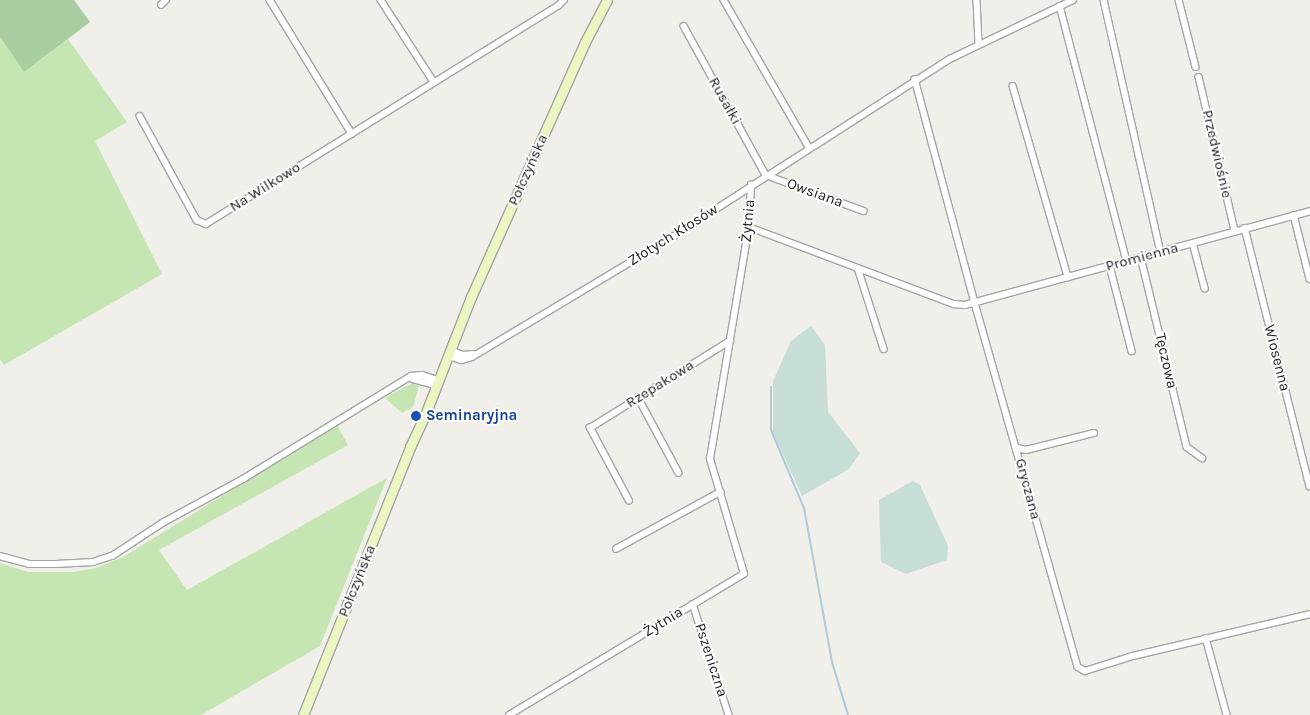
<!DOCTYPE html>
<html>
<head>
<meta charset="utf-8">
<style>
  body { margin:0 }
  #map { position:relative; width:1310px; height:715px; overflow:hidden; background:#f1efe9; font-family:Karla,sans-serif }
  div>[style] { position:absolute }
  .grass>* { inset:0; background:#c5e6b3 }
  .forest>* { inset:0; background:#a7cda1 }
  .wetland>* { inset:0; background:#c7ded7 }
  .stream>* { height:2px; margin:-1px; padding:0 1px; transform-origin:1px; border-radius:1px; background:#adc9db }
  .roads { filter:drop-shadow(1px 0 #a5a5a5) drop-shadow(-1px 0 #a5a5a5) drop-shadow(0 1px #a5a5a5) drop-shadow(0 -1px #a5a5a5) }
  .street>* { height:5.5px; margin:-2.75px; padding:0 2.75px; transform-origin:2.75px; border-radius:2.75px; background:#fff }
  .secondary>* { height:9px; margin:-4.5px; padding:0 4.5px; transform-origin:4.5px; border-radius:4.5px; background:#ebf6c2 }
  .dots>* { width:14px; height:14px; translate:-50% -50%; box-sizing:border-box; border:2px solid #fff; border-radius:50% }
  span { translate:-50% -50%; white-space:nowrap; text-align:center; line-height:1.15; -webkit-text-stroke:4px #fff; paint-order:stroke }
  .street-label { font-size:15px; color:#212121 }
  .transit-label { font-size:15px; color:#164399; font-weight:700 }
  .left { translate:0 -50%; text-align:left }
</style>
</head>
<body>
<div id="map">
  <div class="grass">
    <i style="clip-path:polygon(0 37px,24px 72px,68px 39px,127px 122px,95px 141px,162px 274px,4px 365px,0 359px)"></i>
    <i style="clip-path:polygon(412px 383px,419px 386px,413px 407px,402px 413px,385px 398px)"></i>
    <i style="clip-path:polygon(337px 425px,348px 445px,159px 550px,187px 590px,387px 478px,320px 646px,201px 715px,0 715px,0 563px,28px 572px,73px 572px,96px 568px,123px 557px)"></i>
  </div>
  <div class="forest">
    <i style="clip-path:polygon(0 0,74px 0,90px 22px,24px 72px,0 37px)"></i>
  </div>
  <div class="wetland">
    <i style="clip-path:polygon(811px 326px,825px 345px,828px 412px,860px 453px,849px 469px,802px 496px,773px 432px,773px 381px,791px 341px)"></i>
    <i style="clip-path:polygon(913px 481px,920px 485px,948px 546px,947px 560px,906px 574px,881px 562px,879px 500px)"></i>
  </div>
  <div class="stream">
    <i style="left:771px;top:387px;width:43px;rotate:90deg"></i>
    <i style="left:771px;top:430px;width:85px;rotate:67.1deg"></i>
    <i style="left:804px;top:508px;width:157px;rotate:79.7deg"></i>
    <i style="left:832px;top:662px;width:55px;rotate:73.2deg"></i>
  </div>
  <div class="roads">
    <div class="street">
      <i style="left:270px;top:0;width:157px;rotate:58.5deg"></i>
      <i style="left:381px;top:0;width:98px;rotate:57.1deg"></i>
      <i style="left:724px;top:0;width:170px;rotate:60deg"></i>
      <i style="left:977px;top:0;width:44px;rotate:87.4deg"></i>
      <i style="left:1104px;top:0;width:259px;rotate:77.3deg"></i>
      <i style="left:1179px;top:0;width:69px;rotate:75.8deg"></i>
      <i style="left:161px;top:5px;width:7px;rotate:-45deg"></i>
      <i style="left:1060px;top:6px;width:264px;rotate:75.3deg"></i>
      <i style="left:684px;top:26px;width:170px;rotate:61.2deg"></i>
      <i style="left:766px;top:175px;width:104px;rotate:20.2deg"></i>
      <i style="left:1199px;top:77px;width:158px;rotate:76.8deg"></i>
      <i style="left:915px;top:79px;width:232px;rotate:75deg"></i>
      <i style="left:975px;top:303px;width:378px;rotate:74.2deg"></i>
      <i style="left:1078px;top:667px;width:8px;rotate:30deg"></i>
      <i style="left:1085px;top:671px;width:50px;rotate:-17.4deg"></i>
      <i style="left:1133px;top:656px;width:182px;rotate:-13.3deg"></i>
      <i style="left:1013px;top:86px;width:199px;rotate:73.9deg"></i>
      <i style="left:140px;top:116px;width:119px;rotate:61.3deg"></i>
      <i style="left:197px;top:220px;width:10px;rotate:24deg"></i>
      <i style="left:206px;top:224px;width:414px;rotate:-31.8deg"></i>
      <i style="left:558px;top:6px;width:8px;rotate:-45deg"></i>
      <i style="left:1294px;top:215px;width:66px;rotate:76deg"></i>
      <i style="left:749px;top:227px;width:219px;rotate:20.6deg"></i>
      <i style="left:954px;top:304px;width:11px;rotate:5deg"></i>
      <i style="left:965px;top:305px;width:358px;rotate:-15.2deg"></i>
      <i style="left:1245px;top:228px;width:266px;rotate:75.9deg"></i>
      <i style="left:1193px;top:243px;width:47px;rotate:75.1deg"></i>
      <i style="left:1141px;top:257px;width:195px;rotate:76.4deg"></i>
      <i style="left:1187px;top:447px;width:19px;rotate:36deg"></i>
      <i style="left:1110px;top:266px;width:88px;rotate:75.5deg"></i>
      <i style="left:858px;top:268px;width:85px;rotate:72.2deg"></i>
      <i style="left:451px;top:350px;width:13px;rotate:23deg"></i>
      <i style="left:463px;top:355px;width:10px;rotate:-6deg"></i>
      <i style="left:449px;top:356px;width:13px;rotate:18deg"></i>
      <i style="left:461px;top:360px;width:11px;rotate:-15deg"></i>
      <i style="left:472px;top:357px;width:235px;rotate:-30.9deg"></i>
      <i style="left:674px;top:236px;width:328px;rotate:-32.7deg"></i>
      <i style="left:950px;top:59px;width:136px;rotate:-25.6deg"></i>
      <i style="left:413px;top:379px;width:20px;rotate:15deg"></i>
      <i style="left:638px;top:397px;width:86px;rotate:61.7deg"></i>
      <i style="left:1018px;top:448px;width:8px;rotate:14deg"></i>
      <i style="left:1026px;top:450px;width:70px;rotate:-14deg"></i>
      <i style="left:629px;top:501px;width:83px;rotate:-118.1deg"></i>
      <i style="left:590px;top:428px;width:165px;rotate:-31.9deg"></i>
      <i style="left:616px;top:549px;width:119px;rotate:-28.7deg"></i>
      <i style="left:0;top:556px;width:30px;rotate:15deg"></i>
      <i style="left:29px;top:564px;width:27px"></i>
      <i style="left:56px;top:564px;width:37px;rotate:-3deg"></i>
      <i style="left:93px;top:562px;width:20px;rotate:-18deg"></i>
      <i style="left:112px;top:556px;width:62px;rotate:-33.2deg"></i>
      <i style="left:164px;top:522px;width:90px;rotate:-28.6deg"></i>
      <i style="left:243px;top:479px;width:197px;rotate:-31.5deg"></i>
      <i style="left:411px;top:376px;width:11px;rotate:-5deg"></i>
      <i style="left:422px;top:375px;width:13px;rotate:18deg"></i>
      <i style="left:693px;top:604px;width:117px;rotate:72deg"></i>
      <i style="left:1206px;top:638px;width:80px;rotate:74.7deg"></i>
      <i style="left:509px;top:715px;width:274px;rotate:-31deg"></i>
      <i style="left:744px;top:574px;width:120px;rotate:-106.5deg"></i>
      <i style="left:710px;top:459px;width:235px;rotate:-80.5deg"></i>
      <i style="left:749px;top:227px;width:42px;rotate:-87.3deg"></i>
    </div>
    <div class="secondary">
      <i style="left:303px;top:715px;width:289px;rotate:-68.2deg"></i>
      <i style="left:410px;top:447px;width:35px;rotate:-65deg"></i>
      <i style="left:425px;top:415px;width:127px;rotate:-68.7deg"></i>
      <i style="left:471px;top:297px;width:279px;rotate:-65.9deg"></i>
      <i style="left:585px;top:42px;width:47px;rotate:-62.4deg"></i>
    </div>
  </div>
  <div class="dots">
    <i style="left:416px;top:416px;background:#1a4fb4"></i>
  </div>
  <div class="street-label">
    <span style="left:725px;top:101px;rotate:61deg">Rusałki</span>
    <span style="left:1217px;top:154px;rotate:77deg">Przedwiośnie</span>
    <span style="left:528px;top:170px;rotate:-66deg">Połczyńska</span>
    <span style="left:265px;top:187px;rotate:-32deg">Na Wilkowo</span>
    <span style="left:815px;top:193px;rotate:20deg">Owsiana</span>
    <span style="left:748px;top:221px;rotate:-85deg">Żytnia</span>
    <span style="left:673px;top:235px;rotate:-32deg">Złotych Kłosów</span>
    <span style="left:1142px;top:257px;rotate:-15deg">Promienna</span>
    <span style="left:1277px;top:358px;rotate:76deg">Wiosenna</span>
    <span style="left:1166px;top:361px;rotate:77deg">Tęczowa</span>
    <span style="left:660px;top:384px;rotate:-32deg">Rzepakowa</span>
    <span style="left:1028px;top:489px;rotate:75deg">Gryczana</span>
    <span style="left:357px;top:581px;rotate:-68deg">Połczyńska</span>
    <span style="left:663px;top:622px;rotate:-31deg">Żytnia</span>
    <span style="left:711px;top:660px;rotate:72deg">Pszeniczna</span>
  </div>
  <div class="transit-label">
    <span class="left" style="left:426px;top:416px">Seminaryjna</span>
  </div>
</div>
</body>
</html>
